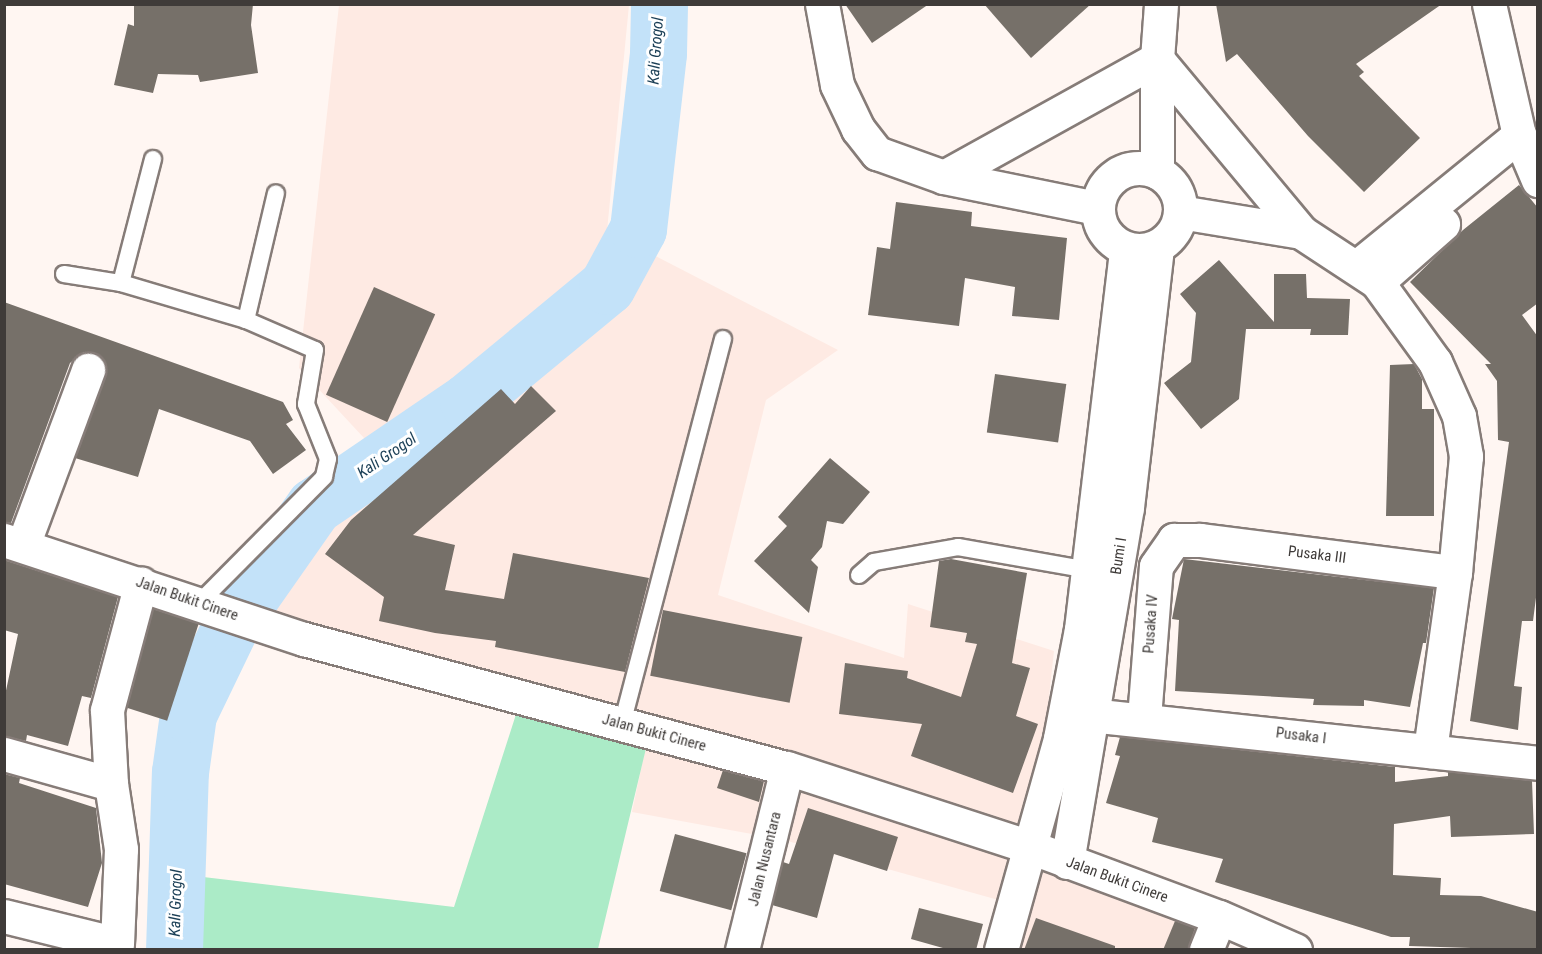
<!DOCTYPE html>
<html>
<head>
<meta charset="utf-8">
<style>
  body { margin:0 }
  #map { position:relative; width:1542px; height:954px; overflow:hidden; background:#fff6f2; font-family:"Roboto Condensed",sans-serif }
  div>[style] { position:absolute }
  .built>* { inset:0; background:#feeae3 }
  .green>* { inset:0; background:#abebc7 }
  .river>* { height:57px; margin:-28.5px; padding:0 28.5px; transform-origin:28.5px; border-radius:28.5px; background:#c3e2f9 }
  .building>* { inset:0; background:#767069; transform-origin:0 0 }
  .roads { filter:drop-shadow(2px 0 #867c78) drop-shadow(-2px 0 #867c78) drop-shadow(0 2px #867c78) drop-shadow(0 -2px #867c78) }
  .lane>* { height:16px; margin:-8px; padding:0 8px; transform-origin:8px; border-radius:8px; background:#fff }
  .street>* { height:33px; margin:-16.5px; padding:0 16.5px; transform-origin:16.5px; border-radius:16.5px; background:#fff }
  .street>.ring { margin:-16.5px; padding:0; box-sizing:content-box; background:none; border:33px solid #fff; border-radius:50% }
  .secondary>* { height:33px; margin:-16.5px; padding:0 16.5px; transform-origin:16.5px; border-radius:16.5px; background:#fff }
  span { translate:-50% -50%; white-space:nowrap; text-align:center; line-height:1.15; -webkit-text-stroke:6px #fff; paint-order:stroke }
  .street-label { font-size:15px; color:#3f3b39 }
  .water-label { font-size:16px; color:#1b3f56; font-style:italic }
  .frame { position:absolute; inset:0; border:6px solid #3f3b39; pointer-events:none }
</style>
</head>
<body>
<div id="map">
  <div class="built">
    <i style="clip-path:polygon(339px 5px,629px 5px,607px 231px,838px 350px,766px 400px,718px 595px,904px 658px,908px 604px,1054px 651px,1034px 834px,1225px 909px,1208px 949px,990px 949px,1002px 901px,784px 840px,632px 812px,647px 740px,255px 614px,276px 538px,364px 438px,299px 368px)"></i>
  </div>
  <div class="green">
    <i style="clip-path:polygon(519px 705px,648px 740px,598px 949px,174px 950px,178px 874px,454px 907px)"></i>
  </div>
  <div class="river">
    <i style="left:174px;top:950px;width:178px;rotate:-88.1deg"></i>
    <i style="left:180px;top:772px;width:59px;rotate:-82.1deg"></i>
    <i style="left:188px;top:714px;width:101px;rotate:-64.2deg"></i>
    <i style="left:232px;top:623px;width:143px;rotate:-55deg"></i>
    <i style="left:314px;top:506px;width:186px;rotate:-34.3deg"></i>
    <i style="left:468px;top:401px;width:180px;rotate:-39.6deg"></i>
    <i style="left:607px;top:286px;width:65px;rotate:-61.5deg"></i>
    <i style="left:638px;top:229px;width:177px;rotate:-83.5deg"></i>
    <i style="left:658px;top:53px;width:49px;rotate:-88.8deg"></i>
  </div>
  <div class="building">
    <i style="clip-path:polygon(134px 4px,253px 4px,251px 25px,258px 73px,200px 82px,198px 75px,158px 74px,153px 93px,114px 85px,128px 24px,134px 26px)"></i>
    <i style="clip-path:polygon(845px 4px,929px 4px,872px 43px)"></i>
    <i style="clip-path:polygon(984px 4px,1091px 4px,1031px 58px)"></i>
    <i style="clip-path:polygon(1216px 4px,1442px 4px,1356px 64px,1364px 72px,1359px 76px,1420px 138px,1364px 192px,1308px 136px,1237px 54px,1226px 62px)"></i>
    <i style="clip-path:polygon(1519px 185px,1538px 208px,1538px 303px,1522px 315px,1538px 337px,1538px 582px,1533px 621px,1522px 621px,1514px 686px,1522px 687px,1518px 730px,1470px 721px,1509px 442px,1498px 440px,1497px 381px,1485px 364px,1491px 364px,1410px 282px,1463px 230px)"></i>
    <i style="clip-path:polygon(896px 202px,972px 212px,971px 226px,1067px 238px,1059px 320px,1012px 316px,1015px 287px,965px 278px,959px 326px,868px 315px,877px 247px,890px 249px)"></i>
    <i style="clip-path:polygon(1219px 260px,1274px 322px,1274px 274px,1306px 274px,1307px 298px,1350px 299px,1348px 335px,1310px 335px,1311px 329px,1246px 329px,1239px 399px,1201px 429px,1164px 383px,1191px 362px,1196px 313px,1180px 294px)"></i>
    <i style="left:374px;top:287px;width:67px;height:118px;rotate:24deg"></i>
    <i style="clip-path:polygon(4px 302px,283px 402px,293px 420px,286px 424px,306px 450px,273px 474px,250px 441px,159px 409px,138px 477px,75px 458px,107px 367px,95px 353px,84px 352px,70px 363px,11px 523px,4px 522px)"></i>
    <i style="clip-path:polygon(1414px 364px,1422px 379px,1422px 409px,1434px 409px,1434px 516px,1386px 516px,1390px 365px)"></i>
    <i style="left:995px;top:374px;width:72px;height:59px;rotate:8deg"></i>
    <i style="clip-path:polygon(531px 386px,556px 411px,413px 535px,455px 545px,445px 590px,504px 599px,513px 553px,649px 578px,625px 672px,495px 647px,496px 641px,435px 633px,379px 621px,384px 597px,325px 554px,351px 520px,501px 389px,515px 404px)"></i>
    <i style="clip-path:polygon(830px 458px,870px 492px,843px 524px,827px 521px,822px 547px,811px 560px,818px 567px,809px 613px,754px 561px,787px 526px,778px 517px)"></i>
    <i style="clip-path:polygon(951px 559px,1027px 573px,1012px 663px,1030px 668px,1016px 716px,1038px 724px,1013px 793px,911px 756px,922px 724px,839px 714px,845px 663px,908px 671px,907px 678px,961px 697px,977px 644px,965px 642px,967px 633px,930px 627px,939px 561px)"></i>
    <i style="clip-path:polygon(1184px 559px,1434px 588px,1426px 643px,1423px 643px,1410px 707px,1364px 700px,1364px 706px,1313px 705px,1314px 699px,1175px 691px,1179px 620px,1172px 619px)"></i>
    <i style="clip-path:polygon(4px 560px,118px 597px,91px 698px,82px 696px,68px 746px,27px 735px,26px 741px,4px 736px,4px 700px,18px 634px,4px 630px)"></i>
    <i style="left:153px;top:609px;width:48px;height:102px;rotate:18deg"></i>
    <i style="left:663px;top:610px;width:142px;height:67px;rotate:11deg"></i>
    <i style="clip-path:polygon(1120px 737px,1395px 767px,1395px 782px,1448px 776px,1448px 772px,1532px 781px,1534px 834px,1451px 837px,1450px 816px,1394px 824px,1393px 875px,1441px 878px,1440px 895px,1481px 896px,1538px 912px,1538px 950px,1409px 946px,1410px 937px,1391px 937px,1215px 882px,1223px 859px,1152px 842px,1158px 818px,1106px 803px,1120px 756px,1115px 755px)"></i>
    <i style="clip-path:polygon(723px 770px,764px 781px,759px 802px,717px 788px)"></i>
    <i style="clip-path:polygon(4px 774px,20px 778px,19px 783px,96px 808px,102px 863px,88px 907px,4px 884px)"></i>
    <i style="clip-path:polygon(808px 808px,898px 837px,887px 871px,834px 854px,817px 918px,772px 905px,783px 862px,789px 864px)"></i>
    <i style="left:675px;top:834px;width:74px;height:59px;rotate:15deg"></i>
    <i style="clip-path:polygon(919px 908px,983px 924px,976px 950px,950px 950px,911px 939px)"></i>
    <i style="clip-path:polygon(1036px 918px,1115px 946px,1115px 950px,1024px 950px)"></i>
    <i style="clip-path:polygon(1175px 921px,1195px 928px,1188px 950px,1163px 950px)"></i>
  </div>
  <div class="roads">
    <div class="lane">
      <i style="left:64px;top:274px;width:58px;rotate:9deg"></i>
      <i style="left:121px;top:283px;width:130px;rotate:16.5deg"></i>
      <i style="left:246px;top:320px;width:75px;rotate:23.5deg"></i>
      <i style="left:315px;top:350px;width:55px;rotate:99.5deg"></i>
      <i style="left:306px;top:404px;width:59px;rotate:68.2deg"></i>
      <i style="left:328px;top:459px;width:18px;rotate:103deg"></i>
      <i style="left:324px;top:477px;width:177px;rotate:134.8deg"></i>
      <i style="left:121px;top:283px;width:128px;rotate:-75.5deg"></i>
      <i style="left:246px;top:320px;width:130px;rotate:-76.7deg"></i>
      <i style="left:859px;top:575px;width:20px;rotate:-41deg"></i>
      <i style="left:874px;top:562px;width:85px;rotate:-10.1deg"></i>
      <i style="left:958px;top:547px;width:132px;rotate:10deg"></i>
      <i style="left:622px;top:724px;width:398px;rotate:-75.3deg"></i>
    </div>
    <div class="street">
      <i style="left:822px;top:4px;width:82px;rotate:79.5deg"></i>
      <i style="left:837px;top:85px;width:49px;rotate:64.5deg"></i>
      <i style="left:858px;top:129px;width:31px;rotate:52deg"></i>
      <i style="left:877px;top:153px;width:71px;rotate:19.7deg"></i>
      <i style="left:944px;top:177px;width:156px;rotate:11.5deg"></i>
      <i style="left:1489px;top:4px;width:134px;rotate:77.1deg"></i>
      <i style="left:1519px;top:135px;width:49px;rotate:67.1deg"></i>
      <i style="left:1157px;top:59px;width:225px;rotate:50.2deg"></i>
      <i style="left:1157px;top:59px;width:113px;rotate:90deg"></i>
      <i class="ring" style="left:1098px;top:168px;width:49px;height:49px"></i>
      <i style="left:944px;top:177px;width:244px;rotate:-29deg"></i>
      <i style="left:1157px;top:59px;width:55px;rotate:-85.8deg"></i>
      <i style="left:1180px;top:212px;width:123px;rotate:9.4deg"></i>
      <i style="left:1301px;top:232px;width:91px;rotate:33.3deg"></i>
      <i style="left:1377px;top:282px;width:99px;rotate:54.1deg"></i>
      <i style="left:1435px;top:362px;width:59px;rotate:66deg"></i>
      <i style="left:1459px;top:416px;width:41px;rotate:80.1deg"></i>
      <i style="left:1466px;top:456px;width:117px;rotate:95.4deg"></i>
      <i style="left:1455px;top:572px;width:181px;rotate:98deg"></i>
      <i style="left:1358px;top:266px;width:208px;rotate:-39.1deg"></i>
      <i style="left:1377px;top:282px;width:88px;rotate:-41.3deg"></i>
      <i style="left:23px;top:545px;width:187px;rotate:-69.6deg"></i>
      <i style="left:1071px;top:713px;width:470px;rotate:6.1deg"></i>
      <i style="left:1144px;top:718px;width:152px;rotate:-85.5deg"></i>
      <i style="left:1156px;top:566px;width:32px;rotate:-55deg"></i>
      <i style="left:1174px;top:540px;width:26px"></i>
      <i style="left:1200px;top:540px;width:257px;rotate:7.2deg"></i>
      <i style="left:4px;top:754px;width:111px;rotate:15.7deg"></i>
      <i style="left:1067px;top:862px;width:360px;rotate:-80.4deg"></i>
      <i style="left:1127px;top:507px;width:262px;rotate:-83.4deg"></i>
      <i style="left:4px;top:916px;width:116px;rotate:13.9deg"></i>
      <i style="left:117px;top:944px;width:95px;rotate:-87.6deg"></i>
      <i style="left:121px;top:849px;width:66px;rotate:-98.7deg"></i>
      <i style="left:111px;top:784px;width:74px;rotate:-93.1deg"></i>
      <i style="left:107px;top:710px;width:131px;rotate:-75deg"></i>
      <i style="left:742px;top:950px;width:187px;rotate:-76.1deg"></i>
      <i style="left:1001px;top:950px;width:220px;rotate:-74.4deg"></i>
      <i style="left:1060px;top:738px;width:111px;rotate:-79.1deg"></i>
      <i style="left:1081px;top:629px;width:383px;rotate:-83.2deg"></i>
      <i style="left:1206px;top:950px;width:35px;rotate:-68deg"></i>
    </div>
    <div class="secondary">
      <i style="left:4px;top:540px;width:316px;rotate:18.3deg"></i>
      <i style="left:304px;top:639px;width:500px;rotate:15deg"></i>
      <i style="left:787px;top:768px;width:259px;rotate:18deg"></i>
      <i style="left:1033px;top:848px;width:198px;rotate:20.4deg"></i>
      <i style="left:1219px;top:917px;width:83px;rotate:23.5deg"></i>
    </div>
  </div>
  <div class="street-label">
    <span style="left:1317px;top:555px;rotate:7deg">Pusaka III</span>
    <span style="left:1119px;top:556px;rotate:-81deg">Bumi I</span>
    <span style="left:187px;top:599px;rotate:19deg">Jalan Bukit Cinere</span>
    <span style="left:1151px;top:624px;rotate:-86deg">Pusaka IV</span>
    <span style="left:654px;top:733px;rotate:15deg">Jalan Bukit Cinere</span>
    <span style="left:1301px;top:736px;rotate:7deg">Pusaka I</span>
    <span style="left:765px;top:859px;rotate:-76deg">Jalan Nusantara</span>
    <span style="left:1117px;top:880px;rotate:20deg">Jalan Bukit Cinere</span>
  </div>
  <div class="water-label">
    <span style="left:656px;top:51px;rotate:-86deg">Kali Grogol</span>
    <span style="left:387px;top:456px;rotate:-34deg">Kali Grogol</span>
    <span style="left:176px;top:903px;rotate:-88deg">Kali Grogol</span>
  </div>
  <div class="frame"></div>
</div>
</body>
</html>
